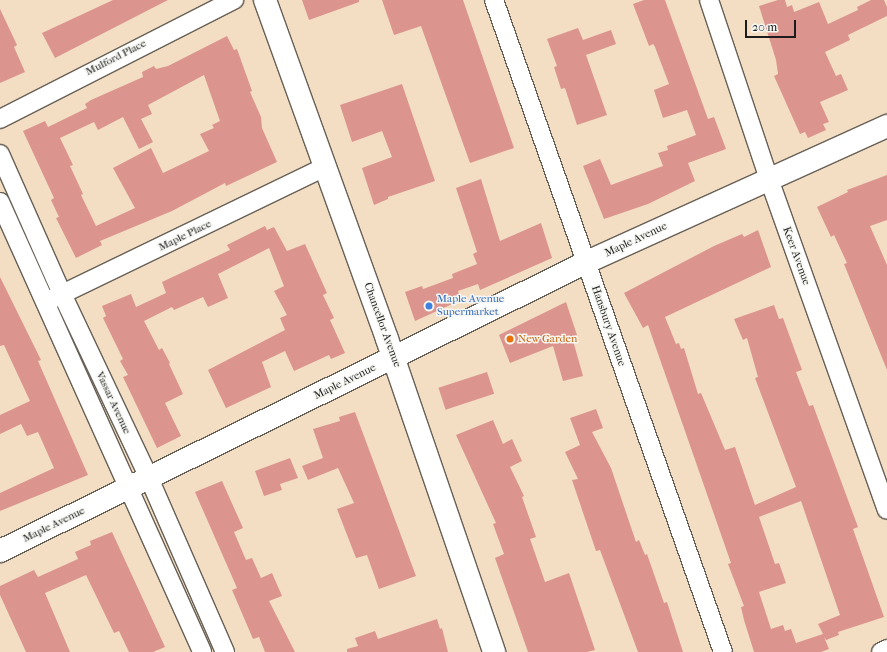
<!DOCTYPE html>
<html>
<head>
<meta charset="utf-8">
<style>
  body { margin:0 }
  #map { position:relative; width:887px; height:652px; overflow:hidden; background:#f3dec3; font-family:"IM FELL French Canon",serif }
  div>[style] { position:absolute }
  .building>* { inset:0; background:#dc948e; transform-origin:0 0 }
  .roads { filter:drop-shadow(1px 0 #676056) drop-shadow(-1px 0 #676056) drop-shadow(0 1px #676056) drop-shadow(0 -1px #676056) }
  .street>* { height:18px; margin:-9px; padding:0 9px; transform-origin:9px; border-radius:9px; background:#fff }
  .secondary>* { height:22px; margin:-11px; padding:0 11px; transform-origin:11px; border-radius:11px; background:#fff }
  .dots>* { width:11px; height:11px; translate:-50% -50%; box-sizing:border-box; border:2px solid #f6f6f2; border-radius:50% }
  span { translate:-50% -50%; white-space:nowrap; text-align:center; line-height:1.15; -webkit-text-stroke:3px #f6f6f2; paint-order:stroke }
  .street-label { font-size:11px; color:#1c1c1c }
  .shop-label { font-size:11px; color:#366cbe }
  .left { translate:0 -50%; text-align:left }
  .food-label { font-size:11px; color:#c56008 }
  .scale { position:absolute; left:745px; top:20px; width:51px; height:18px; box-sizing:border-box; border:2px solid #1c1c1c; border-top:0; padding-left:5px; font-size:12px; line-height:14px; white-space:nowrap; color:#1c1c1c; -webkit-text-stroke:3px #f6f6f2; paint-order:stroke }
</style>
</head>
<body>
<div id="map">
  <div class="building">
    <i style="clip-path:polygon(113px 0,168px 0,55px 58px,42px 33px)"></i>
    <i style="clip-path:polygon(302px 0,359px 0,359px 2px,309px 20px)"></i>
    <i style="clip-path:polygon(382px 0,463px 0,514px 148px,470px 163px,421px 26px,394px 35px)"></i>
    <i style="clip-path:polygon(644px 0,665px 0,708px 119px,714px 117px,726px 149px,688px 163px,695px 181px,648px 204px,604px 219px,583px 166px,600px 159px,611px 185px,663px 166px,658px 153px,668px 150px,667px 146px,696px 135px,687px 110px,663px 118px,654px 90px,669px 84px,655px 47px,653px 44px,649px 46px,633px 4px)"></i>
    <i style="clip-path:polygon(778px 0,785px 0,787px 7px,792px 5px,794px 12px,819px 2px,828px 24px,858px 10px,857px 7px,871px 0,884px 0,887px 7px,887px 16px,848px 35px,850px 40px,825px 52px,836px 76px,841px 74px,848px 90px,820px 102px,829px 122px,823px 124px,826px 130px,808px 138px,805px 132px,800px 134px,774px 76px,778px 74px,776px 60px,759px 6px)"></i>
    <i style="clip-path:polygon(0 9px,17px 45px,14px 47px,25px 72px,0 83px)"></i>
    <i style="clip-path:polygon(578px 28px,583px 40px,611px 30px,616px 44px,586px 55px,607px 115px,577px 125px,565px 88px,561px 89px,554px 67px,557px 66px,547px 39px)"></i>
    <i style="clip-path:polygon(evenodd,227px 36px,234px 50px,237px 49px,252px 91px,250px 92px,261px 117px,262px 128px,277px 162px,226px 186px,225px 183px,172px 211px,100px 241px,102px 245px,76px 258px,56px 218px,59px 217px,51px 200px,54px 198px,23px 131px,45px 121px,48px 127px,87px 108px,85px 104px,91px 100px,143px 77px,142px 72px,154px 66px,156px 69px,168px 66px,227px 36px,204px 75px,220px 121px,212px 125px,214px 128px,200px 134px,209px 151px,163px 173px,151px 148px,113px 168px,135px 208px,96px 226px,81px 195px,83px 194px,70px 166px,73px 165px,60px 138px,94px 122px,98px 130px,123px 117px,139px 149px,153px 142px,141px 119px,152px 114px,148px 105px,204px 75px)"></i>
    <i style="clip-path:polygon(402px 84px,435px 181px,388px 197px,388px 199px,374px 205px,362px 168px,392px 157px,382px 131px,352px 142px,340px 105px)"></i>
    <i style="clip-path:polygon(887px 175px,887px 220px,870px 226px,887px 265px,887px 370px,844px 264px,847px 263px,834px 235px,831px 237px,817px 207px,848px 192px,847px 190px)"></i>
    <i style="clip-path:polygon(481px 179px,500px 241px,541px 223px,552px 258px,480px 290px,478px 284px,458px 291px,461px 300px,415px 321px,405px 292px,422px 286px,423px 289px,453px 278px,452px 274px,477px 264px,473px 254px,477px 252px,456px 188px)"></i>
    <i style="clip-path:polygon(265px 226px,267px 230px,274px 227px,287px 251px,305px 244px,327px 293px,323px 295px,334px 318px,330px 320px,345px 353px,331px 359px,329px 355px,294px 371px,285px 351px,262px 362px,271px 387px,226px 408px,208px 370px,285px 330px,280px 318px,287px 315px,274px 291px,284px 286px,269px 248px,218px 274px,228px 298px,208px 307px,203px 297px,174px 310px,172px 307px,144px 321px,159px 350px,162px 348px,170px 363px,169px 364px,183px 394px,165px 403px,181px 436px,157px 448px,123px 377px,128px 375px,120px 361px,123px 359px,103px 318px,106px 316px,102px 306px,131px 294px,136px 307px,166px 293px,162px 282px,230px 250px,227px 245px)"></i>
    <i style="clip-path:polygon(evenodd,758px 230px,771px 267px,665px 317px,676px 344px,679px 343px,681px 349px,684px 348px,698px 394px,701px 393px,725px 450px,735px 447px,755px 505px,796px 487px,755px 378px,758px 377px,747px 338px,743px 340px,734px 319px,774px 305px,779px 319px,783px 318px,802px 370px,796px 372px,809px 406px,813px 405px,848px 500px,858px 527px,853px 529px,884px 617px,838px 632px,839px 635px,826px 640px,824px 637px,829px 649px,821px 652px,754px 652px,744px 620px,741px 607px,744px 606px,728px 564px,731px 563px,648px 325px,643px 328px,624px 293px,714px 246px,742px 234px,744px 237px,758px 230px,801px 501px,840px 615px,818px 624px,823px 634px,796px 643px,791px 629px,785px 631px,783px 625px,771px 629px,759px 592px,786px 583px,779px 563px,775px 564px,759px 517px,801px 501px)"></i>
    <i style="clip-path:polygon(0 277px,41px 360px,38px 361px,88px 475px,0 511px,0 493px,54px 468px,38px 432px,27px 436px,21px 424px,0 434px,0 415px,30px 401px,4px 345px,0 346px)"></i>
    <i style="clip-path:polygon(566px 302px,577px 335px,572px 337px,583px 376px,563px 381px,553px 346px,510px 363px,499px 335px)"></i>
    <i style="left:487px;top:372px;width:23px;height:51px;rotate:72deg"></i>
    <i style="clip-path:polygon(596px 409px,603px 428px,592px 432px,611px 468px,636px 542px,639px 540px,645px 555px,647px 554px,664px 603px,667px 602px,683px 652px,638px 652px,600px 550px,596px 551px,572px 480px,578px 479px,565px 452px,580px 445px,570px 418px)"></i>
    <i style="clip-path:polygon(355px 412px,416px 576px,379px 589px,367px 555px,356px 558px,337px 509px,354px 503px,338px 468px,308px 480px,302px 466px,323px 458px,313px 429px,340px 421px,339px 417px)"></i>
    <i style="clip-path:polygon(493px 420px,503px 444px,512px 439px,522px 461px,510px 467px,524px 496px,522px 497px,536px 537px,530px 539px,545px 582px,569px 573px,595px 650px,587px 652px,528px 652px,495px 558px,504px 554px,493px 524px,496px 523px,456px 435px)"></i>
    <i style="clip-path:polygon(290px 458px,298px 478px,280px 484px,282px 490px,264px 496px,255px 471px)"></i>
    <i style="clip-path:polygon(222px 481px,243px 528px,234px 532px,246px 560px,252px 558px,261px 578px,272px 573px,282px 596px,269px 601px,295px 652px,265px 652px,259px 637px,253px 639px,232px 590px,237px 588px,195px 492px)"></i>
    <i style="clip-path:polygon(112px 532px,165px 647px,153px 652px,129px 652px,119px 631px,114px 633px,86px 575px,45px 593px,70px 652px,26px 652px,0 595px,0 586px,34px 570px,38px 577px,78px 559px,75px 552px,91px 545px,90px 541px)"></i>
    <i style="clip-path:polygon(437px 619px,440px 629px,442px 628px,448px 652px,347px 652px,347px 649px,358px 646px,355px 638px,375px 631px,378px 639px)"></i>
  </div>
  <div class="roads">
    <div class="street">
      <i style="left:494px;top:0;width:691px;rotate:70.65deg"></i>
      <i style="left:709px;top:0;width:189px;rotate:71.5deg"></i>
      <i style="left:769px;top:179px;width:351px;rotate:70.4deg"></i>
      <i style="left:0;top:119px;width:263px;rotate:-27deg"></i>
      <i style="left:0;top:154px;width:155px;rotate:66.1deg"></i>
      <i style="left:63px;top:296px;width:201px;rotate:64.7deg"></i>
      <i style="left:149px;top:478px;width:190px;rotate:66.4deg"></i>
      <i style="left:0;top:202px;width:493px;rotate:65.8deg"></i>
      <i style="left:52px;top:299px;width:303px;rotate:-25.8deg"></i>
      <i style="left:881px;top:652px;width:7px;rotate:-27deg"></i>
    </div>
    <div class="secondary">
      <i style="left:265px;top:0;width:360px;rotate:70.2deg"></i>
      <i style="left:387px;top:339px;width:331px;rotate:71.1deg"></i>
      <i style="left:0;top:551px;width:652px;rotate:-26.21deg"></i>
      <i style="left:585px;top:263px;width:332px;rotate:-24.4deg"></i>
    </div>
  </div>
  <div class="dots">
    <i style="left:429px;top:306px;background:#3f7fe0"></i>
    <i style="left:510px;top:339px;background:#e8710a"></i>
  </div>
  <div class="street-label">
    <span style="left:116px;top:58px;rotate:-27deg">Mulford Place</span>
    <span style="left:185px;top:236px;rotate:-26deg">Maple Place</span>
    <span style="left:636px;top:240px;rotate:-25deg">Maple Avenue</span>
    <span style="left:796px;top:256px;rotate:70deg">Keer Avenue</span>
    <span style="left:382px;top:325px;rotate:70deg">Chancellor Avenue</span>
    <span style="left:608px;top:326px;rotate:71deg">Hansbury Avenue</span>
    <span style="left:345px;top:382px;rotate:-26deg">Maple Avenue</span>
    <span style="left:113px;top:403px;rotate:65deg">Vassar Avenue</span>
    <span style="left:54px;top:525px;rotate:-26deg">Maple Avenue</span>
  </div>
  <div class="shop-label">
    <span class="left" style="left:437px;top:306px">Maple Avenue<br>Supermarket</span>
  </div>
  <div class="food-label">
    <span class="left" style="left:518px;top:339px">New Garden</span>
  </div>
  <div class="scale">20 m</div>
</div>
</body>
</html>
